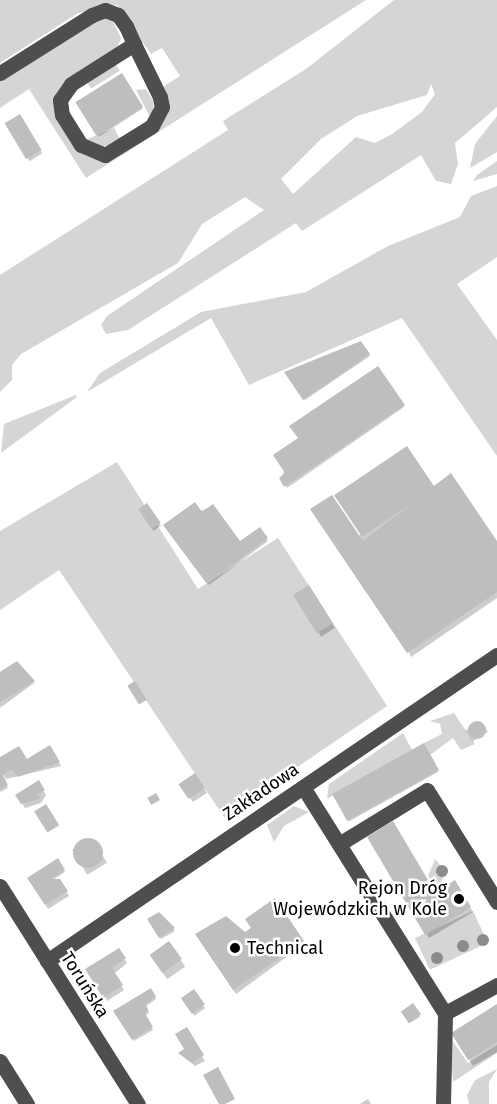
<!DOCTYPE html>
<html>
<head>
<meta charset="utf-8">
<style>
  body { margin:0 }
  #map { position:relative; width:497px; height:1104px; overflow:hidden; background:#fff; font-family:"Fira Sans",sans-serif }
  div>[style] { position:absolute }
  .green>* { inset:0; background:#d5d5d5; transform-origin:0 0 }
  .shadow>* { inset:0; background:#0003; transform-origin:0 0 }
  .building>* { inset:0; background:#bebebe; transform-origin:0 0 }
  .round { border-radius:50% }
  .minor>* { height:15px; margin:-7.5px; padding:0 7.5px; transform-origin:7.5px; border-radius:7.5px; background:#4e4e4e }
  .trees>* { width:12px; height:12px; margin:-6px; border-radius:50%; background:#8b8b8b }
  .dots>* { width:16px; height:16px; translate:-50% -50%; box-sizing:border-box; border:3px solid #fff; border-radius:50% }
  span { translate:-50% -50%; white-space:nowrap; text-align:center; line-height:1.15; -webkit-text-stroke:5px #fff; paint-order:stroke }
  .street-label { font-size:18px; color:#000 }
  .poi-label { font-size:18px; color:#000 }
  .right { translate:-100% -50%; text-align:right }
  .left { translate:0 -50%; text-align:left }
</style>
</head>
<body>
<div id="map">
  <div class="green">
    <i style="clip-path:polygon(0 0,366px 0,86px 178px,29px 89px,0 108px,0 78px,99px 16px,111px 18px,121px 38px,118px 46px,56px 93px,85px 155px,98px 160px,158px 129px,168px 113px,164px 86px,180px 76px,162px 48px,151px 54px,117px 5px,78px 13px,0 63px)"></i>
    <i style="clip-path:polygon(evenodd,394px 0,497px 0,497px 107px,455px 143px,458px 164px,451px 184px,436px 181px,421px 155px,302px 231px,296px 223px,128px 330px,106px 334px,101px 325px,107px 316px,264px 210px,245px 197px,202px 224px,178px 263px,21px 354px,12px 365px,12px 380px,0 392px,0 275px,228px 130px,223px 121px,306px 69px,394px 0,431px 84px,435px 94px,422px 112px,392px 134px,375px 143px,356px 137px,293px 194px,281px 179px,321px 139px,357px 116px,427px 95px,431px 84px)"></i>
    <i style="left:115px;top:63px;width:9px;height:34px;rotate:58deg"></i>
    <i style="clip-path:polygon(146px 89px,154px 103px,151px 119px,136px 90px)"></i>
    <i style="clip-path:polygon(497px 116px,497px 152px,470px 168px,475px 144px)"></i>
    <i style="clip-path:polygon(114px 128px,120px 139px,112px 144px,102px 147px,85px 140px)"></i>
    <i style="clip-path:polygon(497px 161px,497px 174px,473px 181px,477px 175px)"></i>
    <i style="clip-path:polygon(497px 186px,497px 257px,457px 284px,497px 340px,497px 456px,402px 318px,249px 385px,211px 318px,87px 392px,100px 373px,201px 312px,306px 292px,388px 246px,460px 217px,471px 196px)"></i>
    <i style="clip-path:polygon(76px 395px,77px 397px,1px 453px,4px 424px)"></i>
    <i style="clip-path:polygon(117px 462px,198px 589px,278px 538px,387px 706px,224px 817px,59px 570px,0 610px,0 531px)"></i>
    <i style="clip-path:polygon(454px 713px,475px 744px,461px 750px,453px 738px,430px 755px,424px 743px,442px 734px,440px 724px,430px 721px)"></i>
    <i style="clip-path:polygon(403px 733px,412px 750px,327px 799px,329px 784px)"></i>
    <i style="clip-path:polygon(294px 806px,309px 812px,284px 826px,274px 842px,267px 825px)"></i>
    <i style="clip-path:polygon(435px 859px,447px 873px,436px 888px,428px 876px)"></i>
    <i style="left:473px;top:911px;width:35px;height:64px;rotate:65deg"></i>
    <i style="clip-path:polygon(449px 1036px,468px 1063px,497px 1045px,497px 1053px,453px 1082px)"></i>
    <i style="clip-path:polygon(497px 1069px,489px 1082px,489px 1104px,469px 1104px,467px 1095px,475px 1080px)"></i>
  </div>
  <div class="shadow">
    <i style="left:121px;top:75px;width:40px;height:52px;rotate:57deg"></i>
    <i style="left:19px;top:116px;width:44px;height:15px;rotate:58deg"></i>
    <i style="clip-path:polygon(361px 343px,370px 356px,305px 400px,286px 373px)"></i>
    <i style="clip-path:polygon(378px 368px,404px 407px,287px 488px,281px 478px,300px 439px)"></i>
    <i style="clip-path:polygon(450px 475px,497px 544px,497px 598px,411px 657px,358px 536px)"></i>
    <i style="left:147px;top:505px;width:25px;height:9px;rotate:56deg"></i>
    <i style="clip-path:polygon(213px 506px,241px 543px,260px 529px,268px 541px,209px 585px,165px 525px)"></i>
    <i style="left:308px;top:587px;width:49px;height:16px;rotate:57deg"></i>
    <i style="clip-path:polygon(0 674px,33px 682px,34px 683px,0 708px)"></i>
    <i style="left:481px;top:721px;width:13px;height:18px;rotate:58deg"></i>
    <i style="left:423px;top:745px;width:31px;height:102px;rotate:61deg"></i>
    <i style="clip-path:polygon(50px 747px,61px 766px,6px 779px,0 769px,0 760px,26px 761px)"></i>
    <i style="clip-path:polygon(0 774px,8px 788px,0 792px)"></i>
    <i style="clip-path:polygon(38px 782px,46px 795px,41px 803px,25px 808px,17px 795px)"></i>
    <i style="clip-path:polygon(204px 788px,207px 793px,193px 802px,184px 789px)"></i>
    <i style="clip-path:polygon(393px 823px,430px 885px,425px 888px,430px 897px,455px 882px,473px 912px,429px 938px,369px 837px)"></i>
    <i style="left:92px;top:838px;width:29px;height:23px;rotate:59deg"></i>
    <i style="clip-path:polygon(57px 860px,65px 872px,51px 881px,60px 881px,69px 896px,48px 909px,29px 878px)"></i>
    <i style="clip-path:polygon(275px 901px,304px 944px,236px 994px,199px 939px,245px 934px)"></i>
    <i style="clip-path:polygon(159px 913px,175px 931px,161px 939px,149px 919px)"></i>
    <i style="clip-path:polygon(119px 950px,127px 963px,114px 974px,124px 990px,107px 1001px,87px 969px)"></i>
    <i style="clip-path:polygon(181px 960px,185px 967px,167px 979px,155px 961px)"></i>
    <i style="clip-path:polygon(150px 990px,156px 999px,145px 1007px,149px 1013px,144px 1016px,153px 1030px,134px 1041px,115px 1011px)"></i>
    <i style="left:193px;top:991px;width:21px;height:13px;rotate:55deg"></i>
    <i style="left:413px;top:1005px;width:14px;height:13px;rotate:60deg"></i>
    <i style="clip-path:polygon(497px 1006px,497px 1052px,473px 1066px,453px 1033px)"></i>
    <i style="clip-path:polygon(186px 1029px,205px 1061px,195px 1066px,180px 1054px,186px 1050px)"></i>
    <i style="clip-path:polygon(368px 1099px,371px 1104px,360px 1104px)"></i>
  </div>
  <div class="building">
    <i style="left:122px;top:73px;width:40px;height:55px;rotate:58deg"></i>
    <i style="left:20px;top:114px;width:42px;height:18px;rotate:59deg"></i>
    <i style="clip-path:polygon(361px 341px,370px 354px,303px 400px,284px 372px)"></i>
    <i style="clip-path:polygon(378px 366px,405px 405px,284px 487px,279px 478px,285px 473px,273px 455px,298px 438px,289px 426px)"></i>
    <i style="left:407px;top:446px;width:50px;height:88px;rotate:56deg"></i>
    <i style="clip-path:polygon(451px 473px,497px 541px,497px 592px,407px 653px,310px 509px,332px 495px,363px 541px)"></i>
    <i style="clip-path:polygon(195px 502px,202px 512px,213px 504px,240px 541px,260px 527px,268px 538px,207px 584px,163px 525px)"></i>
    <i style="left:147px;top:503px;width:24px;height:11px;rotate:55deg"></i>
    <i style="left:309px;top:585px;width:45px;height:19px;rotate:58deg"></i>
    <i style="clip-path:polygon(17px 661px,35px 681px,0 702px,0 672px)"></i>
    <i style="left:135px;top:681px;width:22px;height:9px;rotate:58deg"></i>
    <i class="round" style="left:468px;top:721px;width:18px;height:18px"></i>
    <i style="left:424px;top:743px;width:31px;height:105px;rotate:61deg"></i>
    <i style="clip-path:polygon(50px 745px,60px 762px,18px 777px,12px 769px,3px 775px,8px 785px,0 790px,0 757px,19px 746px,27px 759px)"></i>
    <i style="left:195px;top:773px;width:18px;height:20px;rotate:56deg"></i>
    <i style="clip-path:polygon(39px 780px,45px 790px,37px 794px,40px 799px,21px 804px,15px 795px)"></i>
    <i style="left:156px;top:793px;width:8px;height:10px;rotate:60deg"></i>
    <i style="left:46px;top:804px;width:25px;height:14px;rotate:58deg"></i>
    <i style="clip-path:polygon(393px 821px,428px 880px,424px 883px,431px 895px,455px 880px,471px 907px,425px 935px,367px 837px)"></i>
    <i class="round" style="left:73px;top:838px;width:30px;height:30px"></i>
    <i style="clip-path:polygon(58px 858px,65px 870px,51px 879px,60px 879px,68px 891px,45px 905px,27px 878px)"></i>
    <i style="clip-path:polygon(275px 898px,304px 941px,233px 990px,195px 934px,226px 916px,245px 932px,251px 928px,245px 919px)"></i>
    <i style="clip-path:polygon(159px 912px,175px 928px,159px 938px,147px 919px)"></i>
    <i style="left:169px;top:941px;width:22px;height:24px;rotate:54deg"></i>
    <i style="clip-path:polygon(119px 948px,126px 958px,112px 968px,123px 985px,103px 998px,85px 969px)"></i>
    <i style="clip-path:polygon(151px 988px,156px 997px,145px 1004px,149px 1011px,145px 1013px,153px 1027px,132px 1040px,113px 1011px)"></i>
    <i style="left:194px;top:989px;width:19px;height:16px;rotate:55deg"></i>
    <i style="left:413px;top:1003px;width:14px;height:15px;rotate:54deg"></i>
    <i style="clip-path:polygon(497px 1004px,497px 1042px,468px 1060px,451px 1033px)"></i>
    <i style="clip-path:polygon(187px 1027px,204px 1055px,192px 1063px,178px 1053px,184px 1049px,175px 1034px)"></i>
    <i style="clip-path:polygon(218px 1067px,235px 1099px,225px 1104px,219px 1104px,203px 1075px)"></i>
  </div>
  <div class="minor">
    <i style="left:0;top:73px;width:109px;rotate:-32.2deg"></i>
    <i style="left:92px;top:15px;width:14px;rotate:-21deg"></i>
    <i style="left:105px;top:10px;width:14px;rotate:21deg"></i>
    <i style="left:118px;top:15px;width:14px;rotate:54deg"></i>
    <i style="left:126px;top:26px;width:20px;rotate:66deg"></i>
    <i style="left:134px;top:44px;width:59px;rotate:63.9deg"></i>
    <i style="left:160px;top:97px;width:10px;rotate:79deg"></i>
    <i style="left:162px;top:107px;width:21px;rotate:118deg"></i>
    <i style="left:152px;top:126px;width:55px;rotate:148.3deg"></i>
    <i style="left:105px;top:155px;width:26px;rotate:-157deg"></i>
    <i style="left:81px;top:145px;width:36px;rotate:-122deg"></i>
    <i style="left:62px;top:115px;width:15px;rotate:-98deg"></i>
    <i style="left:60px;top:100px;width:19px;rotate:-55deg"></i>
    <i style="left:71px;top:84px;width:75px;rotate:-32.4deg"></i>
    <i style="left:303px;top:787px;width:267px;rotate:57.9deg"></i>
    <i style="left:445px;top:1013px;width:59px;rotate:-28.3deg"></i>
    <i style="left:339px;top:844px;width:103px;rotate:-31.5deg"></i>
    <i style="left:427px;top:790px;width:132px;rotate:58deg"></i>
    <i style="left:0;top:886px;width:258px;rotate:57.7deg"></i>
    <i style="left:47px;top:961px;width:544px;rotate:-34.22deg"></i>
    <i style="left:0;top:1061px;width:51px;rotate:57.9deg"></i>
    <i style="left:443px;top:1104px;width:91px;rotate:-88.7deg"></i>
  </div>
  <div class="trees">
    <i style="left:442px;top:871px"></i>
    <i style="left:483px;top:940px"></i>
    <i style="left:463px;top:946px"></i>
    <i style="left:437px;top:958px"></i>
  </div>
  <div class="dots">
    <i style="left:459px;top:899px;background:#000"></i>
    <i style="left:235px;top:948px;background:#000"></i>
  </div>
  <div class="street-label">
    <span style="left:261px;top:792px;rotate:-34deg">Zakładowa</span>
    <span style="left:85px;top:985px;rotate:58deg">Toruńska</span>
  </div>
  <div class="poi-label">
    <span class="right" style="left:447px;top:899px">Rejon Dróg<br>Wojewódzkich w Kole</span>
    <span class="left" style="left:247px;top:948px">Technical</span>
  </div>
</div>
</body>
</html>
